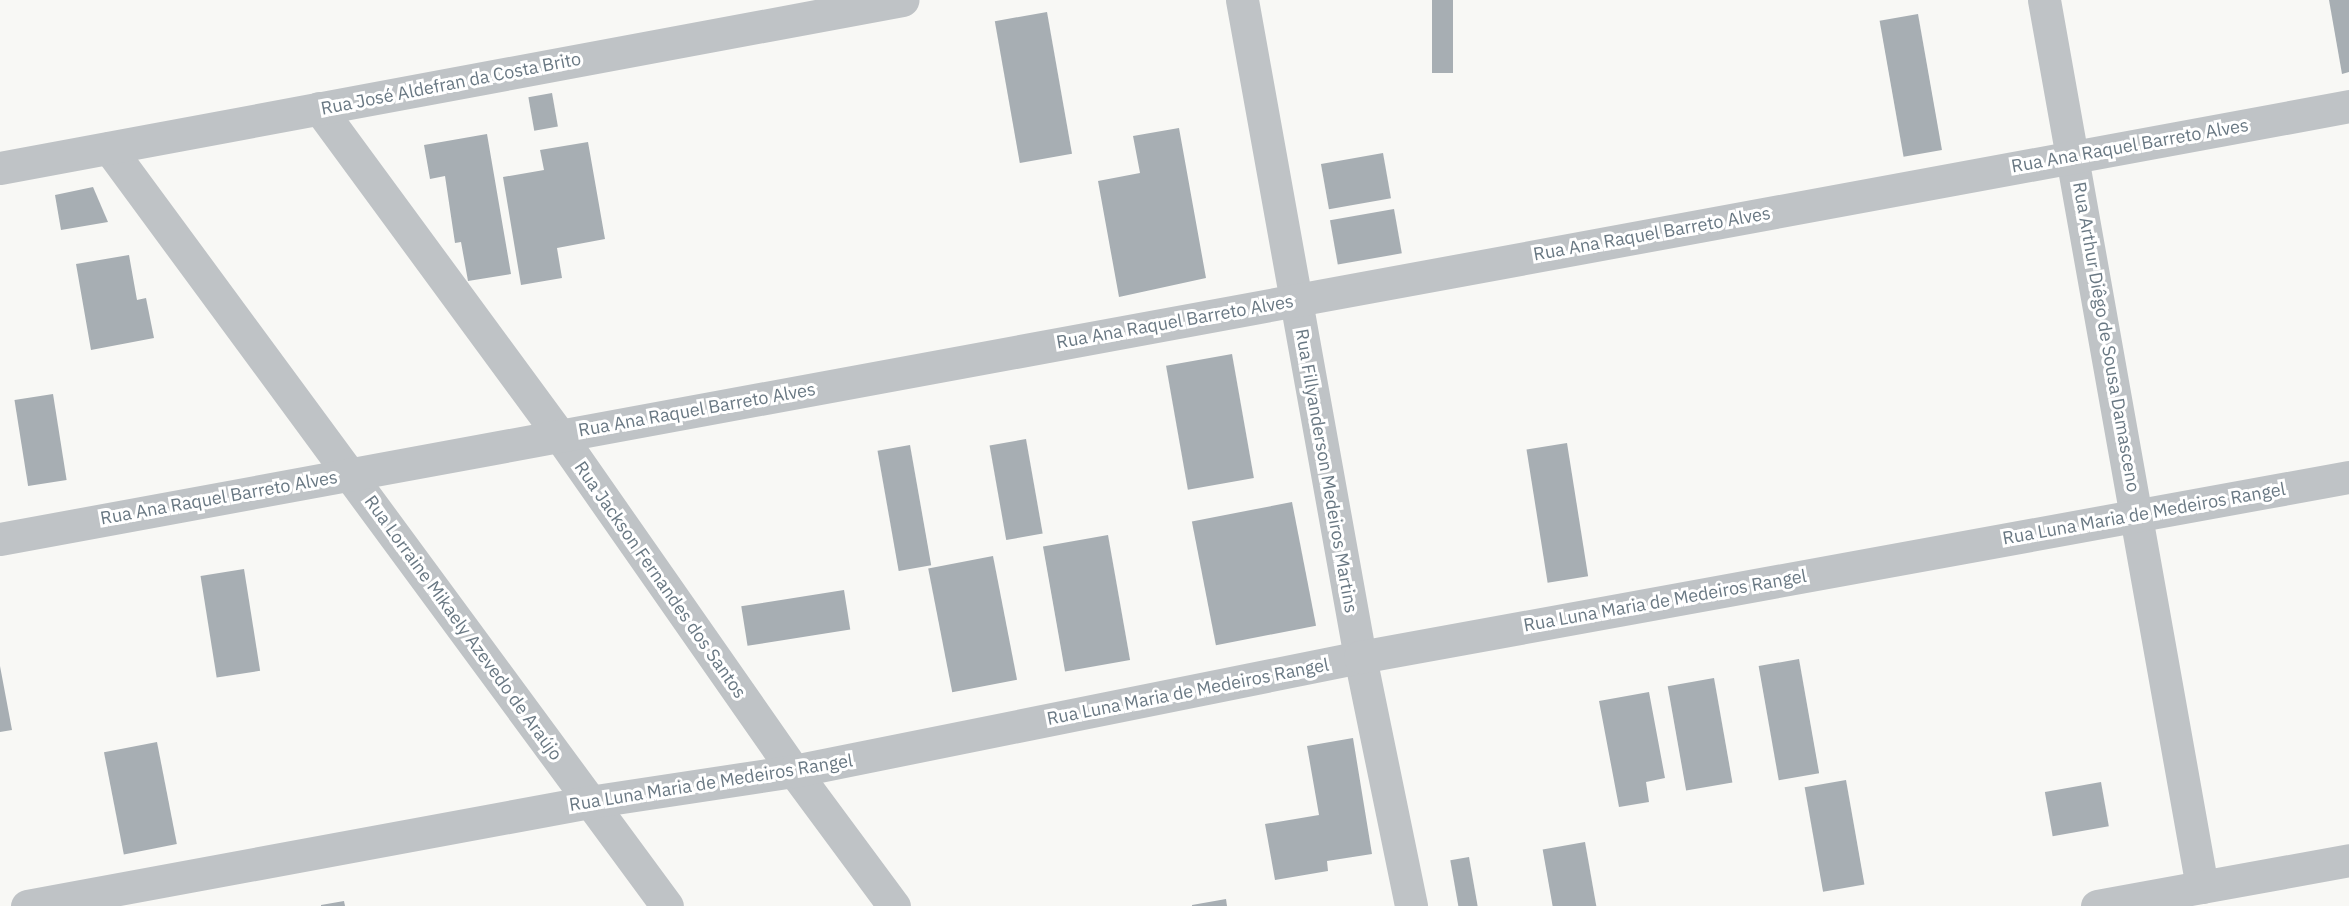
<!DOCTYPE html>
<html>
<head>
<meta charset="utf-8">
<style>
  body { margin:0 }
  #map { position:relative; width:2349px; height:906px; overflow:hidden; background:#f8f8f5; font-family:"IBM Plex Sans",sans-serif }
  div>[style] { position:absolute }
  .building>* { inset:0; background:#a7aeb3; transform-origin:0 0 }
  .street>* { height:33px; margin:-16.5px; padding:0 16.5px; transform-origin:16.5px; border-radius:16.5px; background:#bfc3c6 }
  span { translate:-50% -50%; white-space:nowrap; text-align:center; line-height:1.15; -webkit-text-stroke:6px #fff; paint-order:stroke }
  .street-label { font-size:18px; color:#697883 }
</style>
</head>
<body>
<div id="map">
  <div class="building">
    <i style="left:1432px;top:0;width:21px;height:73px"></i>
    <i style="clip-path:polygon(2329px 0,2349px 0,2349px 72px,2342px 74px)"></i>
    <i style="left:1047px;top:12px;width:144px;height:53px;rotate:80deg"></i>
    <i style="left:1918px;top:14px;width:138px;height:39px;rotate:80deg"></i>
    <i style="left:552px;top:93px;width:34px;height:24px;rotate:80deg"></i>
    <i style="clip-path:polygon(1179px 128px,1206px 278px,1119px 297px,1098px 181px,1140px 173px,1133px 136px)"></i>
    <i style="clip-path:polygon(487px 134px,511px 274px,468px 281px,461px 242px,455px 243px,445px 176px,430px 179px,424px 145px)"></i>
    <i style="clip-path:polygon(588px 142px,605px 239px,557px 248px,562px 278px,521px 285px,503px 177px,544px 170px,540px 150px)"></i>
    <i style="left:1383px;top:153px;width:46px;height:63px;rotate:80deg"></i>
    <i style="clip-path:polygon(93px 187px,108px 222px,61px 230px,55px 195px)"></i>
    <i style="left:1394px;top:209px;width:45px;height:65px;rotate:80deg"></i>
    <i style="clip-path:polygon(129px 255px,137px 300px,146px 298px,154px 338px,91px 350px,76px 264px)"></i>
    <i style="left:1232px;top:354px;width:126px;height:67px;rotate:80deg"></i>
    <i style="left:53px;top:394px;width:87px;height:39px;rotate:81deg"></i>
    <i style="left:1026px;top:439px;width:96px;height:37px;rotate:80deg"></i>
    <i style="left:1567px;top:443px;width:135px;height:41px;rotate:81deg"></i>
    <i style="left:910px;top:445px;width:122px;height:33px;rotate:80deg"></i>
    <i style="left:1292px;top:502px;width:126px;height:102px;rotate:79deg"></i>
    <i style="left:1108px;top:535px;width:127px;height:66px;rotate:80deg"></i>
    <i style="left:993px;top:556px;width:126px;height:66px;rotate:79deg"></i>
    <i style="left:244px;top:569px;width:103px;height:44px;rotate:81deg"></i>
    <i style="left:844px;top:590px;width:40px;height:104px;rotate:81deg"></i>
    <i style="left:1799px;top:659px;width:116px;height:41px;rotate:80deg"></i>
    <i style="clip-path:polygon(0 666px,12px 730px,0 732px)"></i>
    <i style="left:1714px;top:678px;width:106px;height:47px;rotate:80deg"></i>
    <i style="clip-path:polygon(1649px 692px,1665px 778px,1646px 782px,1649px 802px,1619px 807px,1599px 701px)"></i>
    <i style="clip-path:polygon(1353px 738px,1372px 854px,1327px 861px,1328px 871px,1275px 880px,1265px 824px,1319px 815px,1307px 746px)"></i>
    <i style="left:157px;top:742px;width:104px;height:54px;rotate:79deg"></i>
    <i style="left:1846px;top:780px;width:106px;height:42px;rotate:80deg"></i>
    <i style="left:2101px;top:782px;width:45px;height:57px;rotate:80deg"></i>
    <i style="left:1585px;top:842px;width:65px;height:43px;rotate:80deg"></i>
    <i style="left:1469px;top:857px;width:50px;height:19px;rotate:80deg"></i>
    <i style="clip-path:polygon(1226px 899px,1227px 906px,1192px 906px,1192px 905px)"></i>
    <i style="clip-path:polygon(344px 901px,345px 906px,321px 906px,321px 905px)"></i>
  </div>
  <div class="street">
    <i style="left:1242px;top:0;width:668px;rotate:79.82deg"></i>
    <i style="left:1360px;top:657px;width:254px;rotate:78.4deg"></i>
    <i style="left:2044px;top:0;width:901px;rotate:79.9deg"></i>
    <i style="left:319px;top:108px;width:407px;rotate:53.7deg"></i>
    <i style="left:560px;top:436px;width:409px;rotate:55.1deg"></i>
    <i style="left:794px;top:771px;width:168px;rotate:53.5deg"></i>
    <i style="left:109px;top:148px;width:941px;rotate:53.64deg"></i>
    <i style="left:0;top:168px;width:918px;rotate:-10.55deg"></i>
    <i style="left:0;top:539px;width:2389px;rotate:-10.44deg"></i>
    <i style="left:27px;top:906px;width:572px;rotate:-10.48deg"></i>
    <i style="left:589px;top:802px;width:207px;rotate:-8.6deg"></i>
    <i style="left:794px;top:771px;width:577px;rotate:-11.39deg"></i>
    <i style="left:1360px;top:657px;width:1005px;rotate:-10.32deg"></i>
    <i style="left:2097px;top:906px;width:256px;rotate:-10.3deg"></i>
  </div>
  <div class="street-label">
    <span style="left:451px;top:84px;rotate:-11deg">Rua José Aldefran da Costa Brito</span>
    <span style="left:2130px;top:146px;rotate:-10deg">Rua Ana Raquel Barreto Alves</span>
    <span style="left:1652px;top:234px;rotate:-10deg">Rua Ana Raquel Barreto Alves</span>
    <span style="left:1175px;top:322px;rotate:-10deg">Rua Ana Raquel Barreto Alves</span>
    <span style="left:2106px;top:337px;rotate:80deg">Rua Arthur Diêgo de Sousa Damasceno</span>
    <span style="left:697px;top:410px;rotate:-10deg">Rua Ana Raquel Barreto Alves</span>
    <span style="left:1326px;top:471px;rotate:80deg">Rua Fillyanderson Medeiros Martins</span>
    <span style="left:219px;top:498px;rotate:-10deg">Rua Ana Raquel Barreto Alves</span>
    <span style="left:2144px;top:514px;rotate:-10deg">Rua Luna Maria de Medeiros Rangel</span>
    <span style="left:660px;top:580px;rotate:55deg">Rua Jackson Fernandes dos Santos</span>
    <span style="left:1665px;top:601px;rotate:-10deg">Rua Luna Maria de Medeiros Rangel</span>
    <span style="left:463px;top:628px;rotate:54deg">Rua Lorraine Mikaely Azevedo de Araújo</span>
    <span style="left:1188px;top:692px;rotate:-11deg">Rua Luna Maria de Medeiros Rangel</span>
    <span style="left:711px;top:783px;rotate:-9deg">Rua Luna Maria de Medeiros Rangel</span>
  </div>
</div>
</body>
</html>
